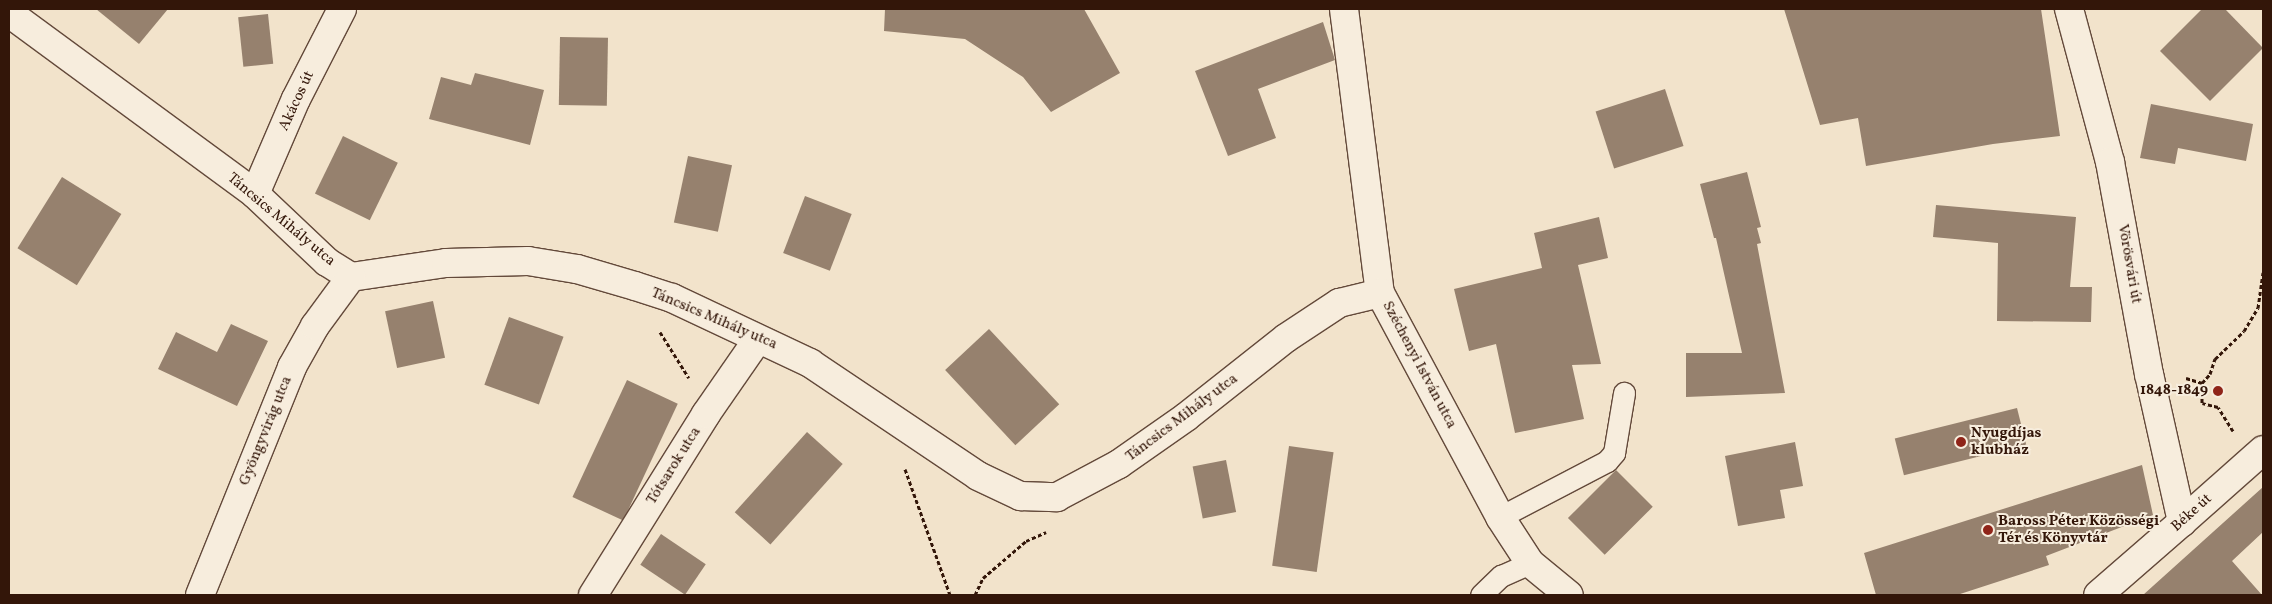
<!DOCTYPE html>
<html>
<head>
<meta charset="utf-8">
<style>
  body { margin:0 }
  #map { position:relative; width:2272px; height:604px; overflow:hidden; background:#f2e3cb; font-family:Vollkorn,serif }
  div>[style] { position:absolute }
  .building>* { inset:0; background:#96816e; transform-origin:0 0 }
  .path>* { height:3px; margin-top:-1.5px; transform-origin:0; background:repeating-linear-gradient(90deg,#331609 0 4px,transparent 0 6.5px) }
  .roads { filter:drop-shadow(1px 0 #63493a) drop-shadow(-1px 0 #63493a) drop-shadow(0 1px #63493a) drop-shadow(0 -1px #63493a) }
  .lane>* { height:21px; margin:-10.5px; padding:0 10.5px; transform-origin:10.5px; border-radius:10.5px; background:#f7eddd }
  .street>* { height:28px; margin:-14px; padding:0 14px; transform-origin:14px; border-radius:14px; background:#f7eddd }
  .secondary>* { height:28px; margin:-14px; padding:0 14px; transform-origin:14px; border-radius:14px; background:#f7eddd }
  .dots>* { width:14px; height:14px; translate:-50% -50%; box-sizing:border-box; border:2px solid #f7eddd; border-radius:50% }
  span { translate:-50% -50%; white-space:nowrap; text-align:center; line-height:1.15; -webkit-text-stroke:4px #f7eddd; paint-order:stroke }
  .street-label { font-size:15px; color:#331609 }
  .poi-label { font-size:15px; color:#331609; font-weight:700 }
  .right { translate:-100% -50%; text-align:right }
  .left { translate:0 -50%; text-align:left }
  .frame { position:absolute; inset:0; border:10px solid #331609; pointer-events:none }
</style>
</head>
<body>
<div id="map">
  <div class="building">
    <i style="clip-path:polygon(96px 9px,168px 9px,139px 44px)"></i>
    <i style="clip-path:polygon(885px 9px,1084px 9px,1120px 73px,1051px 112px,1023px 77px,965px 39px,884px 31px)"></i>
    <i style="clip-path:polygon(1784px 9px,2041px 9px,2060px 136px,1993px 144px,1866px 166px,1858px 118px,1820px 125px)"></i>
    <i style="clip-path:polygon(2202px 9px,2225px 9px,2263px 48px,2210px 101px,2160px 51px)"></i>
    <i style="left:268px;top:14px;width:50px;height:30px;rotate:84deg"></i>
    <i style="clip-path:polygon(1323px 22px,1335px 60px,1258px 89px,1276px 138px,1228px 156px,1195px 71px)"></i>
    <i style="left:560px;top:37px;width:48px;height:68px;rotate:1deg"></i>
    <i style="clip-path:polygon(475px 73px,544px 90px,530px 145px,429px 119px,441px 77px,471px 85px)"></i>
    <i style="left:1665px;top:89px;width:60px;height:73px;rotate:72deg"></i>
    <i style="clip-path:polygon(2151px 104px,2253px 124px,2246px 161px,2178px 148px,2175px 164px,2140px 158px)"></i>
    <i style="left:343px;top:136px;width:61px;height:64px;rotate:26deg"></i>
    <i style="left:688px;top:156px;width:45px;height:68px;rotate:12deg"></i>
    <i style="clip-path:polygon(1747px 172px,1761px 227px,1757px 228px,1761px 243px,1757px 244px,1785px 393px,1686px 397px,1686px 353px,1742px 353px,1716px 238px,1714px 238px,1700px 184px)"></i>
    <i style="left:62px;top:177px;width:70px;height:84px;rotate:32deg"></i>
    <i style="left:805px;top:196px;width:50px;height:61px;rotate:21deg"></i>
    <i style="clip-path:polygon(1936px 205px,2076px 217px,2070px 287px,2092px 287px,2091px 322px,1997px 321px,1998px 243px,1933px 237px)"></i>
    <i style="clip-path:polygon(1599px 217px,1608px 258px,1578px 265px,1601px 364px,1572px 365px,1584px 419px,1515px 433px,1496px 344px,1469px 351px,1454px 289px,1542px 268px,1534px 233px)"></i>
    <i style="left:433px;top:301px;width:58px;height:49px;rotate:78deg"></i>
    <i style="left:509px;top:317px;width:58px;height:72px;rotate:20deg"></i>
    <i style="clip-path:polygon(231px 324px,268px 341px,237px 406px,158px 369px,176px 332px,217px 352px)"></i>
    <i style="left:989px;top:329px;width:103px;height:60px;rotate:47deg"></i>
    <i style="left:627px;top:380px;width:56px;height:129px;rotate:25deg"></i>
    <i style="left:2017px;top:408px;width:38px;height:126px;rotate:76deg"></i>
    <i style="left:807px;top:432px;width:48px;height:108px;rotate:42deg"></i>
    <i style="clip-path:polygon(1795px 442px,1803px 486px,1780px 490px,1785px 518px,1738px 526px,1725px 456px)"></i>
    <i style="left:1289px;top:446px;width:45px;height:121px;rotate:8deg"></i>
    <i style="left:1226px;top:460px;width:53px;height:34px;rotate:79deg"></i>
    <i style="clip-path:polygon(2142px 465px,2153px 515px,2046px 556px,2049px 565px,1957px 595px,1876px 595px,1864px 553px)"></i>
    <i style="left:1616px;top:470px;width:52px;height:68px;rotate:45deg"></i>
    <i style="clip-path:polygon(2263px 487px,2263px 532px,2232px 561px,2262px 595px,2143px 595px)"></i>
    <i style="left:661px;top:534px;width:54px;height:37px;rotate:34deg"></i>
  </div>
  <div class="path">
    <i style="left:660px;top:332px;width:54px;rotate:57.8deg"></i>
    <i style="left:2186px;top:378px;width:17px;rotate:17deg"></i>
    <i style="left:2233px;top:431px;width:28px;rotate:-122deg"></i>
    <i style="left:2218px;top:407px;width:16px;rotate:-166deg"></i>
    <i style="left:2202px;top:403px;width:20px;rotate:-90deg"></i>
    <i style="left:2202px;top:383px;width:12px;rotate:-48deg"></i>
    <i style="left:2210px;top:374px;width:16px;rotate:-72deg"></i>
    <i style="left:2215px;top:359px;width:40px;rotate:-44deg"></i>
    <i style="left:2244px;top:331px;width:27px;rotate:-59deg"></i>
    <i style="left:2258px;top:308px;width:36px;rotate:-82deg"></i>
    <i style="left:905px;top:469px;width:134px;rotate:70.3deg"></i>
    <i style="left:975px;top:595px;width:19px;rotate:-65deg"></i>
    <i style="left:983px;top:578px;width:57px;rotate:-40.7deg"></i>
    <i style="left:1026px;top:541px;width:22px;rotate:-24deg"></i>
  </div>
  <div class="roads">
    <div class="lane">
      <i style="left:1500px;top:517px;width:121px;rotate:-27.6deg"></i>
      <i style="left:1607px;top:461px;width:11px;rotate:-49deg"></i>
      <i style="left:1614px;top:453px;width:61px;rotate:-80.5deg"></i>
      <i style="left:1481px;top:595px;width:28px;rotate:-44deg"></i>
      <i style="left:1501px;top:576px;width:32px;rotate:-24deg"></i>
    </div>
    <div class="street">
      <i style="left:1344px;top:9px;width:286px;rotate:82.8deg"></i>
      <i style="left:1380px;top:293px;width:254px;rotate:61.8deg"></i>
      <i style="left:1500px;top:517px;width:55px;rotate:56.9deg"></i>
      <i style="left:1530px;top:563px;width:50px;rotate:39.4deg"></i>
      <i style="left:9px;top:13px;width:305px;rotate:36.3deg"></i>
      <i style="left:255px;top:194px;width:99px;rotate:43.4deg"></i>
      <i style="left:327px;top:262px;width:28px;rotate:32deg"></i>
      <i style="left:351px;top:277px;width:96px;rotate:-8.4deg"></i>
      <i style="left:446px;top:263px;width:82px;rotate:-1.4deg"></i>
      <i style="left:528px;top:261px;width:50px;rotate:9.3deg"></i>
      <i style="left:577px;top:269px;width:60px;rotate:16.3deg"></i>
      <i style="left:635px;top:286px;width:39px;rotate:18deg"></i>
      <i style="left:672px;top:298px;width:153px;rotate:25.2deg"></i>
      <i style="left:810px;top:363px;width:202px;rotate:33.9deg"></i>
      <i style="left:978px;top:476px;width:47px;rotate:25.5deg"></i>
      <i style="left:1020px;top:496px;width:37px;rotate:2deg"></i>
      <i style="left:1057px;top:497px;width:70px;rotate:-28deg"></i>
      <i style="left:1119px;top:464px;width:82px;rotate:-35deg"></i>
      <i style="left:1186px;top:417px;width:127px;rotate:-38.3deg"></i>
      <i style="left:1286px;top:338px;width:64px;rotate:-33.4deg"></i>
      <i style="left:1339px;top:303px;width:42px;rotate:-13.7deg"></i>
      <i style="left:255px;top:194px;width:103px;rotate:-66.7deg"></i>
      <i style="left:296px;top:99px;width:101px;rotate:-62.9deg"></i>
      <i style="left:2182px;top:522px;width:108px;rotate:-41.6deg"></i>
      <i style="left:200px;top:595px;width:246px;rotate:-68deg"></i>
      <i style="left:292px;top:367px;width:47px;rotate:-60.7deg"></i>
      <i style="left:315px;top:326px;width:61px;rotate:-53.7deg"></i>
      <i style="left:593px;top:595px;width:213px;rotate:-58deg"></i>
      <i style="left:706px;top:414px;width:91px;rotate:-55.3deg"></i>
    </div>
    <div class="secondary">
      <i style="left:2069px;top:9px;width:158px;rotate:75deg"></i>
      <i style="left:2110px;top:162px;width:216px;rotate:79.6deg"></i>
      <i style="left:2149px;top:374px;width:152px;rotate:77.4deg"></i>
      <i style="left:2182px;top:522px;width:111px;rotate:139deg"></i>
    </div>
  </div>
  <div class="dots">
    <i style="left:2218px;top:391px;background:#8f2418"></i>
    <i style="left:1961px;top:442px;background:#8f2418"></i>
    <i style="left:1988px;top:530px;background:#8f2418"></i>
  </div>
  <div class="street-label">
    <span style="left:297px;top:101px;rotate:-65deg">Akácos út</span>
    <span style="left:281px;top:220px;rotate:40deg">Táncsics Mihály utca</span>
    <span style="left:2129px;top:264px;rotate:80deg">Vörösvári út</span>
    <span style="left:714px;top:319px;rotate:23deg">Táncsics Mihály utca</span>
    <span style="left:1419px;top:365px;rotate:62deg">Széchenyi István utca</span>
    <span style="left:1182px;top:418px;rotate:-37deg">Táncsics Mihály utca</span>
    <span style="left:266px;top:431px;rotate:-68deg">Gyöngyvirág utca</span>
    <span style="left:674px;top:466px;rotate:-58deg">Tótsarok utca</span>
    <span style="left:2192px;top:513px;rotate:-42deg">Béke út</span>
  </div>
  <div class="poi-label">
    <span class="right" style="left:2208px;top:391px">1848-1849</span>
    <span class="left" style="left:1971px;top:442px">Nyugdíjas<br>klubház</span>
    <span class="left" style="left:1998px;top:530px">Baross Péter Közösségi<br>Tér és Könyvtár</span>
  </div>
  <div class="frame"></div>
</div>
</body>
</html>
